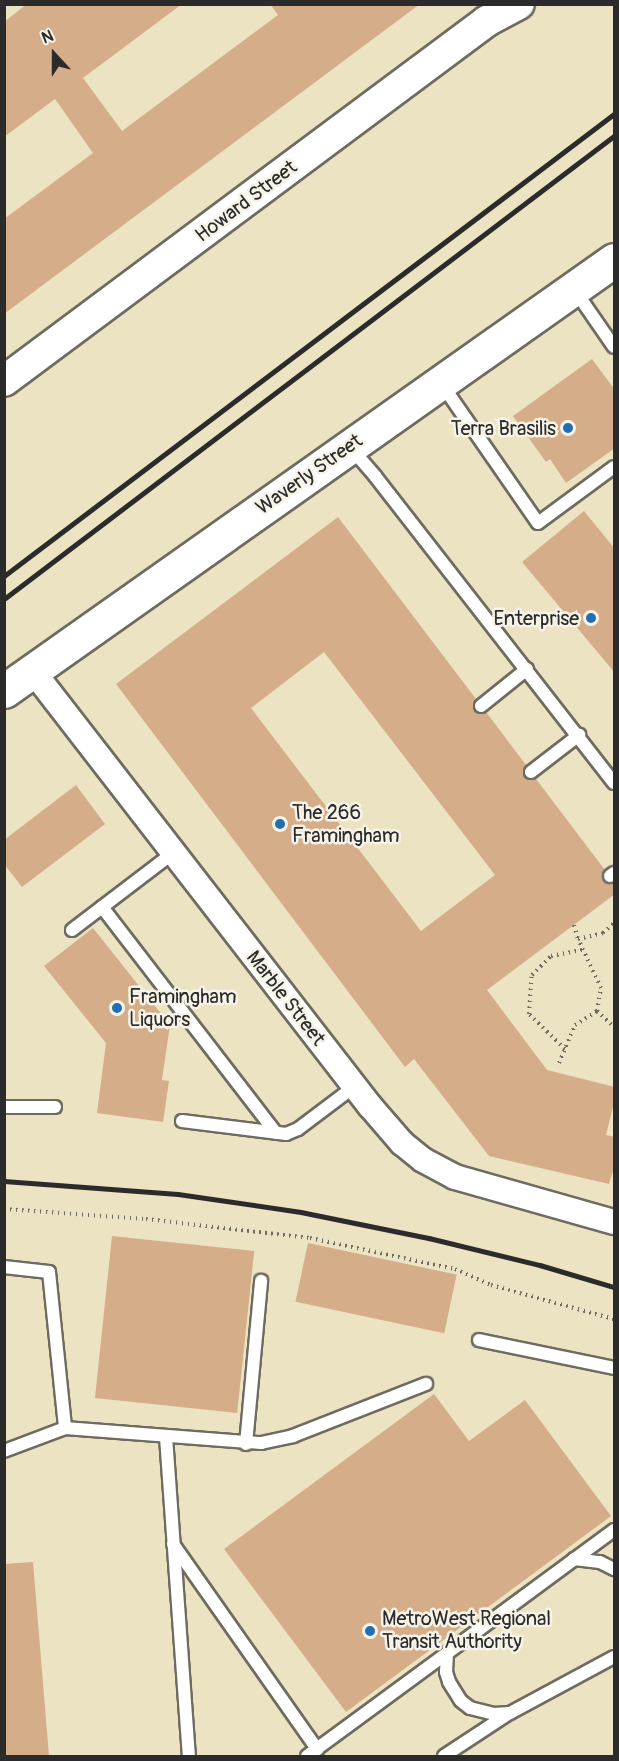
<!DOCTYPE html>
<html>
<head>
<meta charset="utf-8">
<style>
  body { margin:0 }
  #map { position:relative; width:619px; height:1761px; overflow:hidden; background:#ebe3c2; font-family:Pangolin,sans-serif }
  div>[style] { position:absolute }
  .building>* { inset:0; background:#d6ad89; transform-origin:0 0 }
  .path>* { height:4px; margin-top:-2px; transform-origin:0; background:repeating-linear-gradient(90deg,#6e6b60 0 1.5px,transparent 0 6px) }
  .roads { filter:drop-shadow(2px 0 #6e6b60) drop-shadow(-2px 0 #6e6b60) drop-shadow(0 2px #6e6b60) drop-shadow(0 -2px #6e6b60) }
  .service>* { height:12px; margin:-6px; padding:0 6px; transform-origin:6px; border-radius:6px; background:#fff }
  .minor>* { height:24px; margin:-12px; padding:0 12px; transform-origin:12px; border-radius:12px; background:#fff }
  .tertiary>* { height:30px; margin:-15px; padding:0 15px; transform-origin:15px; border-radius:15px; background:#fff }
  .secondary>* { height:33px; margin:-16.5px; padding:0 16.5px; transform-origin:16.5px; border-radius:16.5px; background:#fff }
  .rail>* { height:4.5px; margin:-2.25px; padding:0 2.25px; transform-origin:2.25px; border-radius:2.25px; background:#2b2b2b }
  .dots>* { width:16px; height:16px; translate:-50% -50%; box-sizing:border-box; border:3px solid #f7f3e8; border-radius:50% }
  span { translate:-50% -50%; white-space:nowrap; text-align:center; line-height:1.15; -webkit-text-stroke:5px #f7f3e8; paint-order:stroke }
  .street-label { font-size:20px; color:#2b2b2b }
  .poi-label { font-size:20px; color:#2b2b2b }
  .right { translate:-100% -50%; text-align:right }
  .left { translate:0 -50%; text-align:left }
  .frame { position:absolute; inset:0; border:6px solid #2b2b2b; pointer-events:none }
  .north { position:absolute; left:24px; top:24px; width:60px; height:60px; -webkit-text-stroke:4px #f7f3e8; paint-order:stroke; rotate:339deg; font-size:16px; font-weight:700; line-height:24px; text-align:center; color:#2b2b2b }
  .north::after { content:''; display:block; margin:auto; width:21px; height:27px; background:#2b2b2b; clip-path:polygon(50% 0,100% 100%,50% 72%,0 100%) }
</style>
</head>
<body>
<div id="map">
  <div class="building">
    <i style="clip-path:polygon(27px 4px,182px 4px,83px 78px,122px 131px,278px 15px,270px 4px,420px 4px,4px 314px,4px 219px,93px 153px,55px 99px,4px 137px,4px 22px)"></i>
    <i style="clip-path:polygon(592px 359px,615px 390px,615px 448px,566px 483px,550px 459px,546px 462px,513px 416px)"></i>
    <i style="clip-path:polygon(584px 511px,615px 549px,615px 673px,522px 562px)"></i>
    <i style="clip-path:polygon(evenodd,338px 517px,476px 699px,473px 704px,474px 711px,479px 714px,486px 712px,526px 765px,523px 769px,524px 777px,528px 780px,536px 779px,605px 870px,603px 880px,607px 884px,615px 883px,615px 894px,487px 990px,547px 1070px,615px 1087px,615px 1099px,606px 1135px,615px 1137px,615px 1164px,609px 1184px,489px 1156px,414px 1059px,405px 1067px,116px 684px,338px 517px,324px 652px,495px 875px,421px 931px,251px 708px,324px 652px)"></i>
    <i style="clip-path:polygon(76px 785px,105px 824px,22px 887px,4px 864px,4px 840px)"></i>
    <i style="clip-path:polygon(93px 928px,170px 1025px,162px 1080px,169px 1081px,163px 1122px,97px 1113px,106px 1043px,44px 966px)"></i>
    <i style="left:112px;top:1236px;width:143px;height:163px;rotate:6deg"></i>
    <i style="left:308px;top:1243px;width:152px;height:60px;rotate:12deg"></i>
    <i style="clip-path:polygon(434px 1394px,469px 1441px,525px 1400px,611px 1516px,346px 1712px,224px 1549px)"></i>
    <i style="clip-path:polygon(33px 1562px,49px 1756px,4px 1756px,4px 1564px)"></i>
  </div>
  <div class="path">
    <i style="left:574px;top:925px;width:15px;rotate:74deg"></i>
    <i style="left:597px;top:1011px;width:23px;rotate:43deg"></i>
    <i style="left:565px;top:1049px;width:50px;rotate:-135.8deg"></i>
    <i style="left:529px;top:1014px;width:39px;rotate:-86deg"></i>
    <i style="left:532px;top:975px;width:27px;rotate:-45deg"></i>
    <i style="left:551px;top:956px;width:32px;rotate:-11deg"></i>
    <i style="left:559px;top:1063px;width:41px;rotate:-67.2deg"></i>
    <i style="left:575px;top:1025px;width:26px;rotate:-32deg"></i>
    <i style="left:597px;top:1011px;width:23px;rotate:-80deg"></i>
    <i style="left:601px;top:988px;width:54px;rotate:-115.1deg"></i>
    <i style="left:578px;top:939px;width:26px;rotate:-13deg"></i>
    <i style="left:603px;top:933px;width:15px;rotate:-42deg"></i>
    <i style="left:4px;top:1209px;width:142px;rotate:4deg"></i>
    <i style="left:146px;top:1219px;width:165px;rotate:6.6deg"></i>
    <i style="left:310px;top:1238px;width:148px;rotate:12.1deg"></i>
    <i style="left:455px;top:1269px;width:39px;rotate:24deg"></i>
    <i style="left:491px;top:1285px;width:128px;rotate:15.5deg"></i>
  </div>
  <div class="roads">
    <div class="service">
      <i style="left:574px;top:289px;width:70px;rotate:55.4deg"></i>
      <i style="left:441px;top:383px;width:170px;rotate:55.3deg"></i>
      <i style="left:538px;top:523px;width:94px;rotate:-36.4deg"></i>
      <i style="left:350px;top:447px;width:38px;rotate:49deg"></i>
      <i style="left:375px;top:476px;width:389px;rotate:52.1deg"></i>
      <i style="left:481px;top:706px;width:59px;rotate:-38.8deg"></i>
      <i style="left:531px;top:772px;width:61px;rotate:-37.6deg"></i>
      <i style="left:610px;top:876px;width:5px;rotate:-37deg"></i>
      <i style="left:102px;top:907px;width:285px;rotate:52.4deg"></i>
      <i style="left:72px;top:930px;width:127px;rotate:-37.3deg"></i>
      <i style="left:4px;top:1107px;width:51px"></i>
      <i style="left:182px;top:1121px;width:105px;rotate:7.1deg"></i>
      <i style="left:286px;top:1134px;width:13px;rotate:-23deg"></i>
      <i style="left:298px;top:1129px;width:71px;rotate:-37deg"></i>
      <i style="left:4px;top:1267px;width:45px;rotate:6.3deg"></i>
      <i style="left:49px;top:1272px;width:157px;rotate:84.1deg"></i>
      <i style="left:479px;top:1340px;width:138px;rotate:11.7deg"></i>
      <i style="left:166px;top:1437px;width:320px;rotate:85.9deg"></i>
      <i style="left:246px;top:1444px;width:164px;rotate:-84.7deg"></i>
      <i style="left:4px;top:1451px;width:65px;rotate:-20.7deg"></i>
      <i style="left:65px;top:1428px;width:197px;rotate:4.4deg"></i>
      <i style="left:261px;top:1443px;width:33px;rotate:-12deg"></i>
      <i style="left:293px;top:1436px;width:143px;rotate:-21.4deg"></i>
      <i style="left:614px;top:1530px;width:207px;rotate:143.6deg"></i>
      <i style="left:447px;top:1653px;width:19px;rotate:93deg"></i>
      <i style="left:446px;top:1672px;width:10px;rotate:73deg"></i>
      <i style="left:449px;top:1682px;width:22px;rotate:58deg"></i>
      <i style="left:461px;top:1701px;width:11px;rotate:38deg"></i>
      <i style="left:470px;top:1708px;width:25px;rotate:14deg"></i>
      <i style="left:494px;top:1714px;width:16px;rotate:-4deg"></i>
      <i style="left:510px;top:1713px;width:118px;rotate:-28.3deg"></i>
      <i style="left:173px;top:1544px;width:251px;rotate:54.9deg"></i>
      <i style="left:574px;top:1559px;width:26px;rotate:7deg"></i>
      <i style="left:600px;top:1562px;width:16px;rotate:27deg"></i>
      <i style="left:307px;top:1756px;width:174px;rotate:-36.3deg"></i>
      <i style="left:444px;top:1756px;width:77px;rotate:-33.3deg"></i>
    </div>
    <div class="minor">
      <i style="left:32px;top:670px;width:552px;rotate:52.22deg"></i>
      <i style="left:370px;top:1106px;width:49px;rotate:49.1deg"></i>
      <i style="left:402px;top:1143px;width:27px;rotate:39deg"></i>
      <i style="left:423px;top:1160px;width:36px;rotate:28deg"></i>
      <i style="left:455px;top:1177px;width:165px;rotate:15.8deg"></i>
    </div>
    <div class="tertiary">
      <i style="left:4px;top:381px;width:602px;rotate:-36.7deg"></i>
      <i style="left:487px;top:21px;width:36px;rotate:-28deg"></i>
    </div>
    <div class="secondary">
      <i style="left:4px;top:691px;width:747px;rotate:-35.24deg"></i>
    </div>
  </div>
  <div class="rail">
    <i style="left:4px;top:576px;width:765px;rotate:-37.14deg"></i>
    <i style="left:4px;top:599px;width:766px;rotate:-37.2deg"></i>
    <i style="left:4px;top:1181px;width:174px;rotate:4.3deg"></i>
    <i style="left:178px;top:1194px;width:124px;rotate:8.3deg"></i>
    <i style="left:301px;top:1212px;width:131px;rotate:11.5deg"></i>
    <i style="left:429px;top:1238px;width:114px;rotate:13.7deg"></i>
    <i style="left:540px;top:1265px;width:77px;rotate:16.6deg"></i>
  </div>
  <div class="dots">
    <i style="left:568px;top:428px;background:#1f6fb2"></i>
    <i style="left:591px;top:618px;background:#1f6fb2"></i>
    <i style="left:280px;top:824px;background:#1f6fb2"></i>
    <i style="left:117px;top:1008px;background:#1f6fb2"></i>
    <i style="left:370px;top:1631px;background:#1f6fb2"></i>
  </div>
  <div class="street-label">
    <span style="left:246px;top:201px;rotate:-37deg">Howard Street</span>
    <span style="left:309px;top:474px;rotate:-35deg">Waverly Street</span>
    <span style="left:286px;top:998px;rotate:52deg">Marble Street</span>
  </div>
  <div class="poi-label">
    <span class="right" style="left:556px;top:428px">Terra Brasilis</span>
    <span class="right" style="left:579px;top:618px">Enterprise</span>
    <span class="left" style="left:292px;top:824px">The 266<br>Framingham</span>
    <span class="left" style="left:129px;top:1008px">Framingham<br>Liquors</span>
    <span class="left" style="left:382px;top:1630px">MetroWest Regional<br>Transit Authority</span>
  </div>
  <div class="frame"></div>
  <div class="north">N</div>
</div>
</body>
</html>
